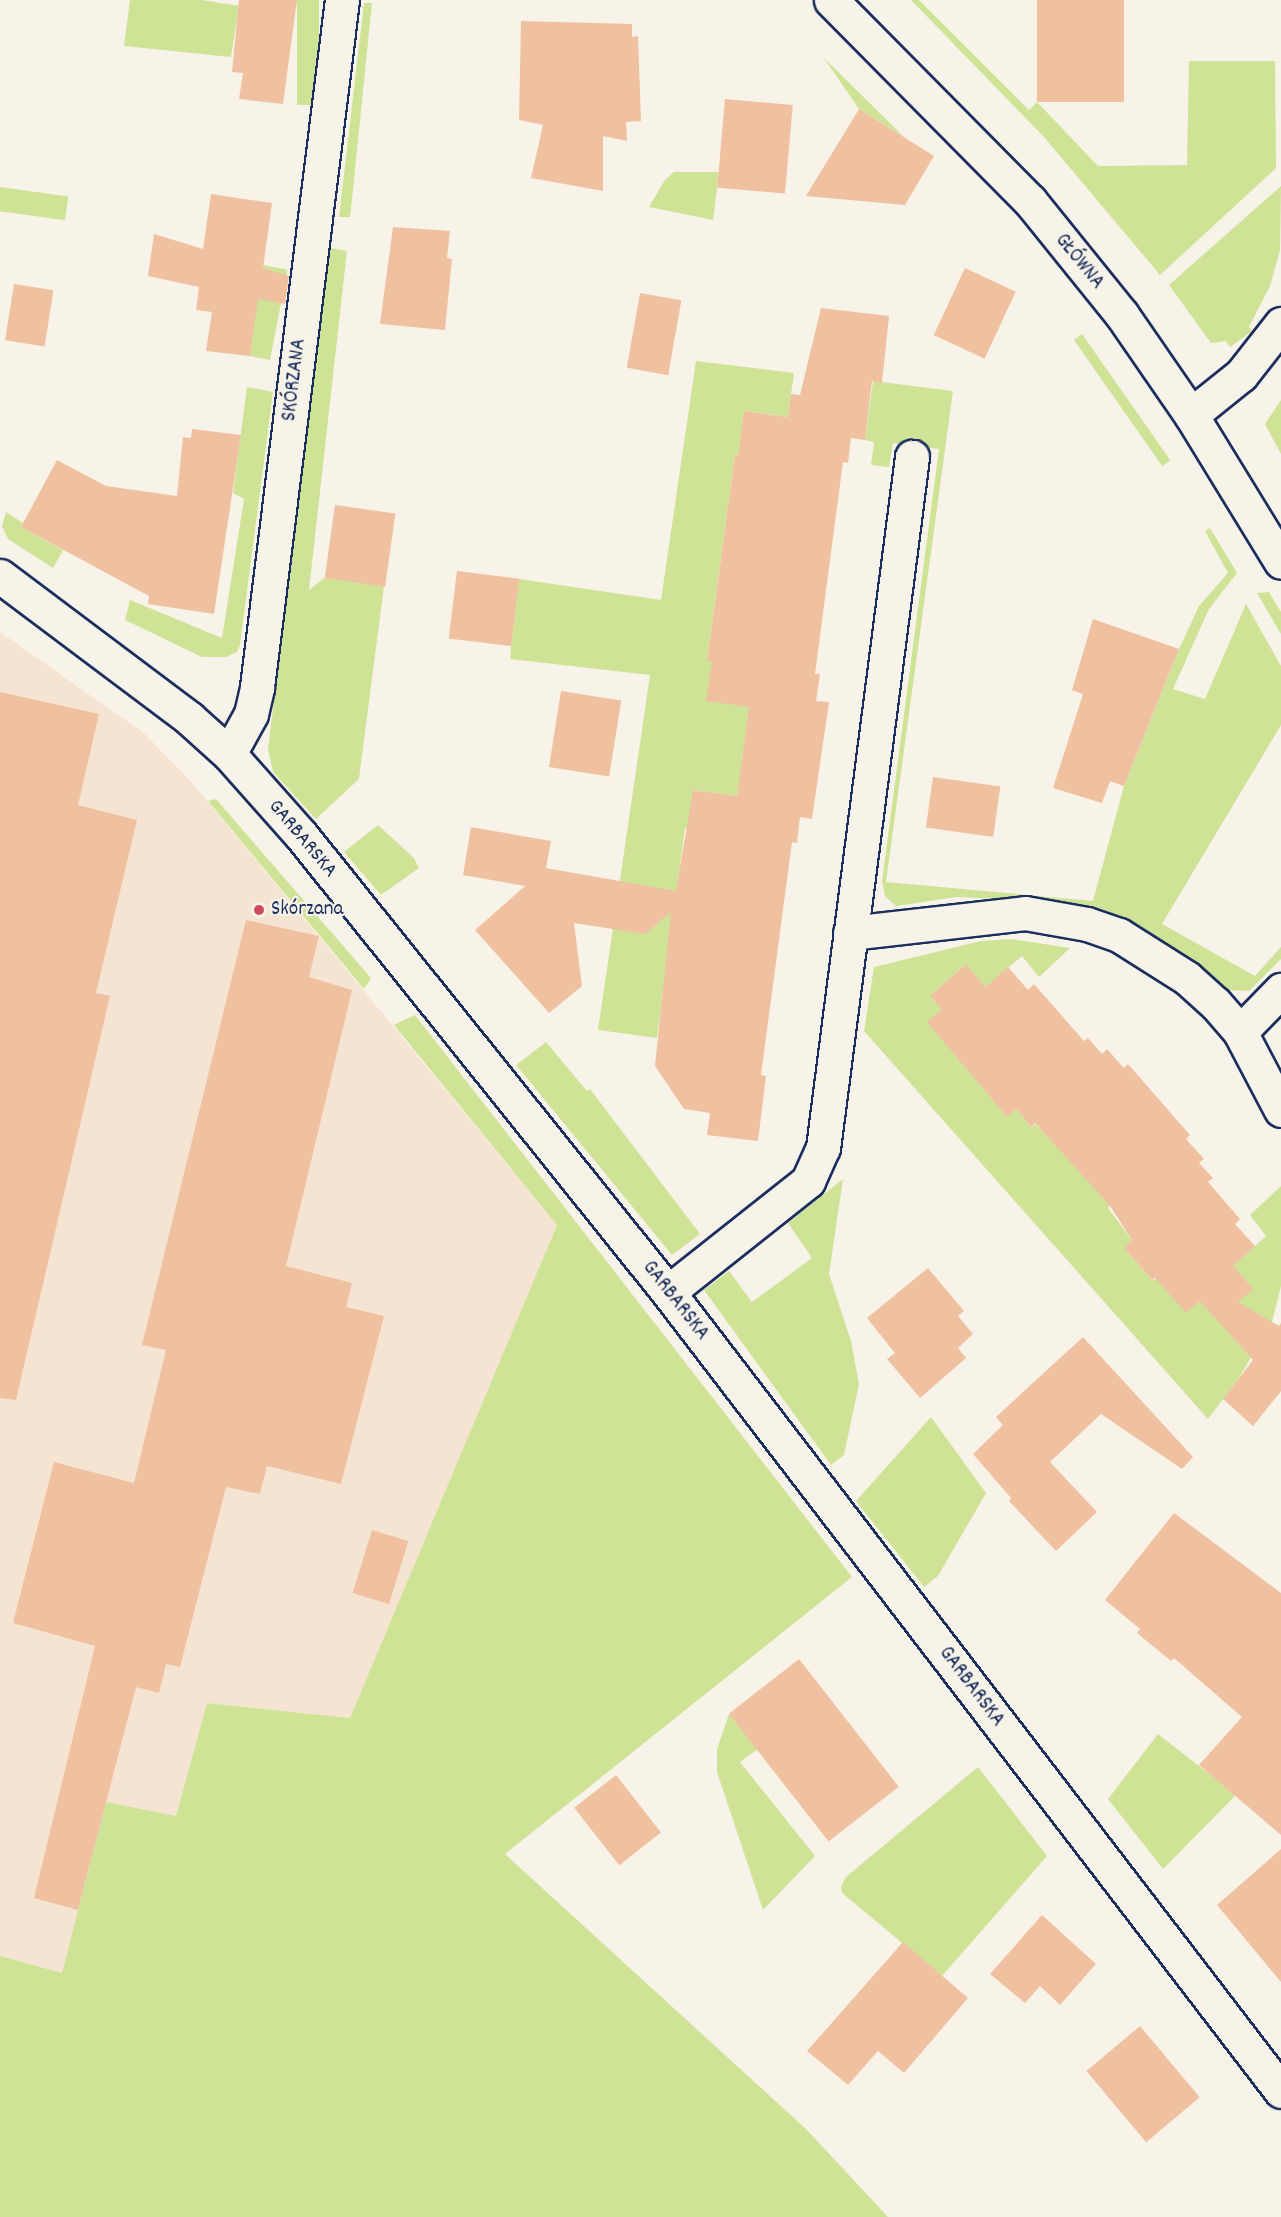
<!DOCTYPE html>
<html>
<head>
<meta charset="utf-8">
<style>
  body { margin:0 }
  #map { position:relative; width:1281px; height:2217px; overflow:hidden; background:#f7f3e8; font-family:Dekko,sans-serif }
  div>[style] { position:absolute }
  .built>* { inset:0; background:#f5e4d2 }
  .green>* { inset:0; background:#cfe397; transform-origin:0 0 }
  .building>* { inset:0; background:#f0c1a0; transform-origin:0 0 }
  .roads { filter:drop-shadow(2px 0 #1b2f5e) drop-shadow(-2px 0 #1b2f5e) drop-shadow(0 2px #1b2f5e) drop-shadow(0 -2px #1b2f5e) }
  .minor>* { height:33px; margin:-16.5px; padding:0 16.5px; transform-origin:16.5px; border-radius:16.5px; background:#f7f3e8 }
  .dots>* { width:16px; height:16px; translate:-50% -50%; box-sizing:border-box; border:3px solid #f7f3e8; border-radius:50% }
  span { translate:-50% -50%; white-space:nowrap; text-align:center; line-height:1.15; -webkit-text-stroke:4.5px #f7f3e8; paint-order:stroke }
  .street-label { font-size:21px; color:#1b2f5e }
  .poi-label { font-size:21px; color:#1b2f5e }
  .left { translate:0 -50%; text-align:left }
</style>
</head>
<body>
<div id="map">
  <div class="built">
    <i style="clip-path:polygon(0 632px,145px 734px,194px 785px,557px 1225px,350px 1718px,207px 1703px,176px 1816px,106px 1802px,62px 1974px,0 1956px)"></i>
  </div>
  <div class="green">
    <i style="clip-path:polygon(130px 0,202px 0,239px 6px,231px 57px,124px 46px)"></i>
    <i style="left:297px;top:0;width:22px;height:105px"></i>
    <i style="clip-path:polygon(911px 0,919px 0,1029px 110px,1037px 102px,1098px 166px,1187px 165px,1189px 61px,1275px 61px,1276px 168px,1160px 275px,1044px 137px)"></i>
    <i style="clip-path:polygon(364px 3px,372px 3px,352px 199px,350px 217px,339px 217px)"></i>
    <i style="clip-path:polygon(824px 58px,904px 137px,859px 109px)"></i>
    <i style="clip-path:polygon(674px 172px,719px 172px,713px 220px,649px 207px,665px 180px)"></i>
    <i style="clip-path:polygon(1281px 186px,1280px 250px,1270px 286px,1249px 327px,1252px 331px,1230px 347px,1226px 341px,1211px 343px,1169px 285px)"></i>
    <i style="left:0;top:187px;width:69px;height:24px;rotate:8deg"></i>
    <i style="clip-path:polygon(330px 248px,347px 251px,309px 590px,324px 578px,384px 586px,359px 779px,316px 819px,273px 772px,268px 749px)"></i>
    <i style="left:263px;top:265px;width:25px;height:92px;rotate:11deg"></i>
    <i style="left:1082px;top:334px;width:154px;height:10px;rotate:55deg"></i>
    <i style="clip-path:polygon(696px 361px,794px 373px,788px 417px,745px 411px,738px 456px,735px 455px,707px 660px,712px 661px,707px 700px,750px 707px,737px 796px,694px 790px,689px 828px,685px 828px,657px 1038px,598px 1030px,650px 675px,510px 659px,511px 646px,519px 579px,661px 600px)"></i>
    <i style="clip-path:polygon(873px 381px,953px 391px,886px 882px,1093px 901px,1124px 786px,1179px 649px,1199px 606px,1228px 573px,1205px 531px,1210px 528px,1237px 573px,1209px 609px,1173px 689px,1205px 699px,1246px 604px,1281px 666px,1281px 725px,1162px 924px,1255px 976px,1281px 947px,1281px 959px,1249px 991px,1228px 990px,1191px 958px,1132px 925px,1050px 901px,956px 897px,896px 906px,885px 896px,882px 881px,939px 449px,893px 443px,889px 467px,871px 465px,874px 442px,865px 440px)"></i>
    <i style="clip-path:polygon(247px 387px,273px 392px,240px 645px,237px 652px,226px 657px,202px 657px,125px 620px,130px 600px,222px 638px,244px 499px,233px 493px)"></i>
    <i style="clip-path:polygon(1281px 400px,1281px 454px,1265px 424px)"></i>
    <i style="clip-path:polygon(6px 512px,23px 523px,21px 527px,63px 550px,53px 568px,8px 539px,2px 526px)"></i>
    <i style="clip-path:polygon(1269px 592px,1281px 612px,1281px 634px,1257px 593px)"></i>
    <i style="clip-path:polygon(216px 799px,371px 978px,364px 989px,208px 801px)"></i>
    <i style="clip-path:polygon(378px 825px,414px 858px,419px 868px,381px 895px,344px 852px)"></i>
    <i style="clip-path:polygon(1011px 939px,1070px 948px,1039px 977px,1022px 956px,985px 987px,965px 965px,931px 995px,942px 1009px,928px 1022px,1007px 1117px,1016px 1109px,1031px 1127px,1035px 1124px,1047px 1136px,1050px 1133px,1114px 1203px,1108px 1208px,1132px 1240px,1124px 1248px,1152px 1280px,1233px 1266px,1266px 1236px,1250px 1215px,1281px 1186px,1281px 1286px,1272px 1322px,1239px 1378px,1208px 1419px,864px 1031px,874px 967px,981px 941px)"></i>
    <i style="clip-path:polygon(415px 1015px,852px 1577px,505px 1854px,807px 2130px,888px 2217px,0 2217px,0 1956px,62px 1973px,106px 1802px,176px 1816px,207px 1703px,350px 1718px,557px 1225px,394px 1025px)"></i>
    <i style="clip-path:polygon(546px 1042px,587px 1091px,590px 1089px,700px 1234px,672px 1255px,516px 1065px)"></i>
    <i style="clip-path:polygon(843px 1179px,829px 1274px,851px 1341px,859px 1384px,844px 1455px,831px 1465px,704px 1290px,729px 1271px,752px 1302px,812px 1258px,788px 1223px)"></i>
    <i style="clip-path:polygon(931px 1417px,986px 1493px,938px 1576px,924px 1587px,856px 1501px)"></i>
    <i style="clip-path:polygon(729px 1714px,758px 1749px,740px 1762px,815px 1856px,763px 1910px,717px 1772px,717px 1749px)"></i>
    <i style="clip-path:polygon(1158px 1734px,1236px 1795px,1163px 1869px,1108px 1799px)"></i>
    <i style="clip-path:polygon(978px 1767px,1047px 1856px,942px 1976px,842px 1893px,841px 1886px,846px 1877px)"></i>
  </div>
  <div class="building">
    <i style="clip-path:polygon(239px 0,297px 0,283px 104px,239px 99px,243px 73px,232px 72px)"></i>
    <i style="left:1037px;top:0;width:87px;height:102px"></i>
    <i style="clip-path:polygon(521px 21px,632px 24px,632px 37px,638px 36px,641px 121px,626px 122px,627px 141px,603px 136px,603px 191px,531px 178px,543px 125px,519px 120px)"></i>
    <i style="left:725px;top:99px;width:68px;height:89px;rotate:5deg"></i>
    <i style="clip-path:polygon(859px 109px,934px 156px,905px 205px,806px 196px)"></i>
    <i style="clip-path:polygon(211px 194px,272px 203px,263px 268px,289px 276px,285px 304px,258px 299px,250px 356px,206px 351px,212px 312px,196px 310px,199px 287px,148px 276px,154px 234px,203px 249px)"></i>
    <i style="clip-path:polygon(393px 227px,450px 231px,447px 258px,452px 259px,445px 330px,380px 324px)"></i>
    <i style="left:965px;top:268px;width:56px;height:74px;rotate:25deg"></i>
    <i style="left:14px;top:284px;width:40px;height:57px;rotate:9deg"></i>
    <i style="left:640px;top:293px;width:42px;height:76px;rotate:10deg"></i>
    <i style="clip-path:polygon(821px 308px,889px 316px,882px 383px,872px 381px,865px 440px,851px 438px,848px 463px,843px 462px,815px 674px,820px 674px,816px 701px,829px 702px,812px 819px,800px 817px,797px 843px,792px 842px,761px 1075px,766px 1076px,758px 1141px,707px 1135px,710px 1113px,684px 1109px,655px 1066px,671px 912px,645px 934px,574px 923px,582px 986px,549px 1013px,475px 930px,525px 886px,463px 875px,471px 827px,551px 841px,546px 868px,676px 891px,693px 790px,737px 796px,749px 707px,706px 701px,712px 661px,707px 661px,735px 455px,738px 456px,744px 411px,788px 417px,791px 394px,800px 395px)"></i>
    <i style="clip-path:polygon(192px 429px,241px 435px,214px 614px,148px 604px,149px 596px,21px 527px,57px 460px,106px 486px,177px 496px,183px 437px,191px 438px)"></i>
    <i style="left:335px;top:505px;width:61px;height:74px;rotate:8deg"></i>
    <i style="left:457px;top:571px;width:63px;height:68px;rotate:7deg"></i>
    <i style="clip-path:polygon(1093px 619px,1179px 649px,1124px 786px,1110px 781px,1102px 803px,1053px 788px,1083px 694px,1072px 690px)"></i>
    <i style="left:561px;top:691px;width:61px;height:77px;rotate:9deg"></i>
    <i style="clip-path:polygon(0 692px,99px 714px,78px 805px,137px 820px,96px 993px,110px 996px,16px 1400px,0 1398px)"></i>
    <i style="left:933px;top:777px;width:68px;height:51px;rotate:8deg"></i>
    <i style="clip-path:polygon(246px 920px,319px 936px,309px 977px,352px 990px,286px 1266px,352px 1283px,346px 1307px,384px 1316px,341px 1484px,267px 1466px,260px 1494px,226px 1487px,180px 1667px,166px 1664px,159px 1693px,136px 1687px,78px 1910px,34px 1898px,95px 1646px,13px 1623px,54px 1462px,134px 1483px,166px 1350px,142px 1345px)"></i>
    <i style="clip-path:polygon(966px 964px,985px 987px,1008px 967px,1028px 990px,1034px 984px,1084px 1041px,1088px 1038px,1102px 1054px,1107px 1049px,1124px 1068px,1128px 1064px,1190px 1135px,1186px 1139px,1204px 1159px,1199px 1163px,1213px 1178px,1208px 1182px,1240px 1219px,1235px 1224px,1255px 1246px,1233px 1266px,1253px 1289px,1238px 1302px,1279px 1326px,1281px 1323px,1281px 1391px,1253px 1426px,1223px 1399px,1253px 1360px,1200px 1301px,1186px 1313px,1155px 1278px,1152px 1280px,1124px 1248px,1132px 1240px,1110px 1206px,1035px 1123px,1031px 1127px,1016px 1109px,1007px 1117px,927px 1022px,942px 1009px,930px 996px)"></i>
    <i style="clip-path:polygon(928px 1268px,964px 1311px,958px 1316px,973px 1334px,958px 1348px,966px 1358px,920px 1398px,887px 1359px,895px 1353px,867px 1318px)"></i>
    <i style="clip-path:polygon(1083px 1337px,1193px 1457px,1182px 1469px,1101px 1414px,1050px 1462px,1097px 1512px,1056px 1551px,1009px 1501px,1011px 1498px,973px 1454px,1003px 1425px,996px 1417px)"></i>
    <i style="clip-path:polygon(1174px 1513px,1281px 1593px,1281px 1835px,1199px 1765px,1242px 1717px,1174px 1658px,1171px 1661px,1137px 1633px,1140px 1629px,1105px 1600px)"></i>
    <i style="left:372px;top:1530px;width:38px;height:66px;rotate:17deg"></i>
    <i style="left:799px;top:1659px;width:162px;height:89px;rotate:52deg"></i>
    <i style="left:616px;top:1775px;width:73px;height:53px;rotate:52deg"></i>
    <i style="clip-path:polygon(1281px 1849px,1281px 1982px,1217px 1905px)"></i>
    <i style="clip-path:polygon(1042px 1915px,1096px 1964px,1060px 2005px,1040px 1986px,1025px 2003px,990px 1974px)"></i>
    <i style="clip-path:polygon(903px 1942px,968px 1998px,904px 2073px,878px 2051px,848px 2085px,807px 2051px)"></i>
    <i style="left:1140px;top:2026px;width:93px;height:70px;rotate:50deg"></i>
  </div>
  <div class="roads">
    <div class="minor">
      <i style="left:831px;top:0;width:283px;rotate:45.3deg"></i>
      <i style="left:1030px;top:201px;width:146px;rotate:51.1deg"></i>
      <i style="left:1122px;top:315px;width:121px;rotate:55.4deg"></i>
      <i style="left:1191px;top:415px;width:172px;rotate:58.5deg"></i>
      <i style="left:1191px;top:415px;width:64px;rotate:-38.7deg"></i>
      <i style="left:1241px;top:375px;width:65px;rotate:-51.9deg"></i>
      <i style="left:0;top:576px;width:236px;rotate:36.9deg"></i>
      <i style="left:189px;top:718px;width:54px;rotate:42deg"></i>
      <i style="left:229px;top:754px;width:108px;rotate:48.4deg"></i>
      <i style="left:301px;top:835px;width:586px;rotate:51.23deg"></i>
      <i style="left:668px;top:1292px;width:1007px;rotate:52.5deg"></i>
      <i style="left:229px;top:754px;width:46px;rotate:-61.2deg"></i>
      <i style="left:251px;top:714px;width:28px;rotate:-77deg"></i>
      <i style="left:257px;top:687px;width:692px;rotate:-82.95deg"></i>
      <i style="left:850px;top:933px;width:176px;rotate:-6.5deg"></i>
      <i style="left:1025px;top:913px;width:63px;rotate:10.1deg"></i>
      <i style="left:1087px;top:924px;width:34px;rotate:19deg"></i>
      <i style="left:1119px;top:935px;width:80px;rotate:32.3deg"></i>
      <i style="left:1187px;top:978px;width:38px;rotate:42deg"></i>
      <i style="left:1215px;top:1003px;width:38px;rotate:49deg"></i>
      <i style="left:1240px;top:1032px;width:88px;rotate:62.3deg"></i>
      <i style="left:1240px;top:1032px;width:59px;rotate:-45.7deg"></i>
      <i style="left:668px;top:1292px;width:179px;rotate:-38.4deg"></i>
      <i style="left:808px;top:1181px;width:36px;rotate:-66deg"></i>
      <i style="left:823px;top:1148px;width:697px;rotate:-82.66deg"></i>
    </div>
  </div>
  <div class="dots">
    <i style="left:259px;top:910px;background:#d1495b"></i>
  </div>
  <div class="street-label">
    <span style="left:1079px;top:262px;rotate:51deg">GŁÓWNA</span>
    <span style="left:295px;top:380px;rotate:-83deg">SKÓRZANA</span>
    <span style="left:302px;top:839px;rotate:50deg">GARBARSKA</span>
    <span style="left:675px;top:1301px;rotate:52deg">GARBARSKA</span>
    <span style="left:971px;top:1687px;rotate:53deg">GARBARSKA</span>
  </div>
  <div class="poi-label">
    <span class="left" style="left:271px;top:910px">Skórzana</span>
  </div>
</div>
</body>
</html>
